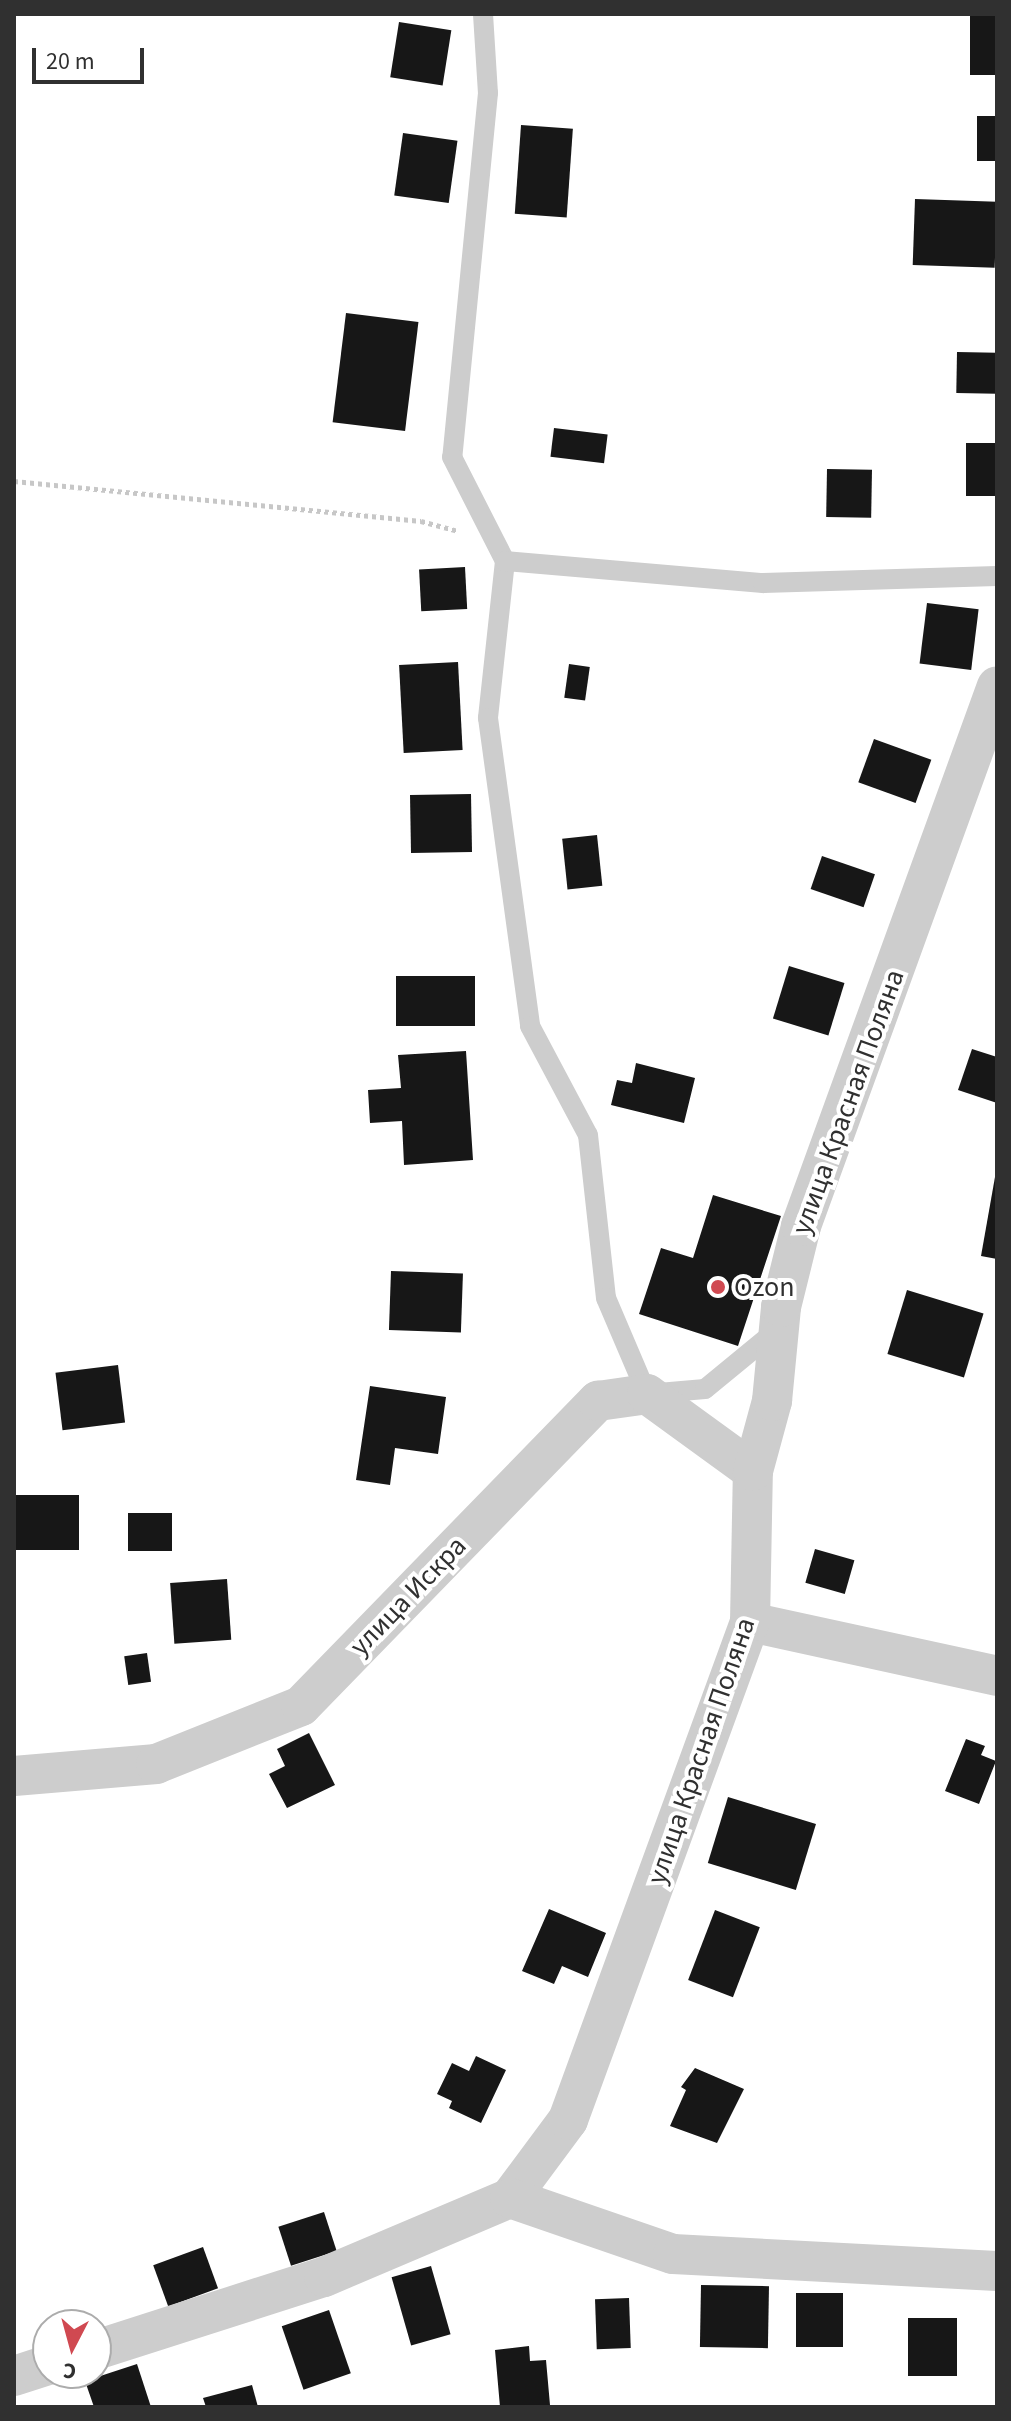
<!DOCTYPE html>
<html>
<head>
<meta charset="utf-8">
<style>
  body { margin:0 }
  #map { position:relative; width:1011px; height:2421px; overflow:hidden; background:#fff; font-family:"Source Sans 3",sans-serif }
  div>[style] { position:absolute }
  .building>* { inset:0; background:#171717; transform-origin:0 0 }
  .path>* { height:5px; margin-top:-2.5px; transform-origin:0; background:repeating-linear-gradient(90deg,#c7c7c7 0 4px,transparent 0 8px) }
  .service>* { height:20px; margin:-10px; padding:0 10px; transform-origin:10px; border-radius:10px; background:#cdcdcd }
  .minor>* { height:40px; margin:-20px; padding:0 20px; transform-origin:20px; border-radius:20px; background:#cdcdcd }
  .dots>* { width:22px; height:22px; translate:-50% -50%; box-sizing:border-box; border:4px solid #fff; border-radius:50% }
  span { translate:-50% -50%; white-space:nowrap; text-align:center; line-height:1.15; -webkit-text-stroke:8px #fff; paint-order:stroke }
  .street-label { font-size:28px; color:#303030 }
  .poi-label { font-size:28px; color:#303030 }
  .left { translate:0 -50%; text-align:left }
  .frame { position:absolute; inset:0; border:16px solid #303030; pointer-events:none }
  .north { position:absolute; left:32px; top:2309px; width:80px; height:80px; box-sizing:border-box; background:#fff; border:2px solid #acacac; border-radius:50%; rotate:186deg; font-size:22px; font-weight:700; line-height:32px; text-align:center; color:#303030 }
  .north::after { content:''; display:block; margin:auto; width:28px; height:36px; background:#d04951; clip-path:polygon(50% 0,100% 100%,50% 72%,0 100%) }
  .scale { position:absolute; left:32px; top:48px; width:112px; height:36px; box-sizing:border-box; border:4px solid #303030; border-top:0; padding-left:10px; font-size:24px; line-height:28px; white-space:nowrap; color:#303030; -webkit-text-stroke:6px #fff; paint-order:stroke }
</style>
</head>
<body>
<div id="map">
  <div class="building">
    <i style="left:970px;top:14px;width:27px;height:61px"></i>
    <i style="left:399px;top:22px;width:53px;height:56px;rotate:9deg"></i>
    <i style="left:977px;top:116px;width:20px;height:45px"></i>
    <i style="left:521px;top:125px;width:52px;height:89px;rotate:4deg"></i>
    <i style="left:403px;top:133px;width:55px;height:63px;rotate:8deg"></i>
    <i style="left:915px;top:199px;width:82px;height:66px;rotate:2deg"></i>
    <i style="left:346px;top:313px;width:73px;height:110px;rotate:7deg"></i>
    <i style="left:957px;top:352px;width:40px;height:41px;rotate:1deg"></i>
    <i style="left:554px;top:428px;width:54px;height:29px;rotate:7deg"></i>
    <i style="left:966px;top:443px;width:31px;height:53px"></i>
    <i style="left:827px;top:469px;width:45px;height:48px;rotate:1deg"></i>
    <i style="left:465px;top:567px;width:42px;height:46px;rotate:87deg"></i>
    <i style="left:927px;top:603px;width:52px;height:61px;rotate:7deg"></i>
    <i style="left:458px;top:662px;width:88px;height:59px;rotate:87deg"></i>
    <i style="left:569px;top:664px;width:21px;height:34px;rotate:8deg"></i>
    <i style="left:874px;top:739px;width:61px;height:46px;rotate:20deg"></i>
    <i style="left:471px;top:794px;width:58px;height:61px;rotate:89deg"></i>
    <i style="left:597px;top:835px;width:51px;height:35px;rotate:84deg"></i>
    <i style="left:822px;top:856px;width:56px;height:35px;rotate:19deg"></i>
    <i style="left:789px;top:966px;width:58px;height:55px;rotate:17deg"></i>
    <i style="left:396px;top:976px;width:79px;height:50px"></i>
    <i style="clip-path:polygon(972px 1049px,997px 1057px,997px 1103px,958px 1090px)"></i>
    <i style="clip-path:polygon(466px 1051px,473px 1160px,404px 1165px,402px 1121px,370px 1123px,368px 1090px,401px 1088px,398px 1055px)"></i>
    <i style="clip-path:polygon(636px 1063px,695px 1078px,684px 1123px,611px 1105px,617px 1080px,632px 1083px)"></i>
    <i style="clip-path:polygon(995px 1177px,997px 1177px,997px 1259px,981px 1256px)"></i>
    <i style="clip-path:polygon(713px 1195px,781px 1216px,738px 1346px,639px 1314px,661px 1248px,693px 1258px)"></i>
    <i style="left:391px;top:1271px;width:72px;height:59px;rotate:2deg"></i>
    <i style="left:907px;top:1290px;width:80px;height:67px;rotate:17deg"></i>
    <i style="left:118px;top:1365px;width:58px;height:63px;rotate:83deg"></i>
    <i style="clip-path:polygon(370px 1386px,446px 1397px,438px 1454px,395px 1448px,390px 1485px,356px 1480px)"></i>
    <i style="left:14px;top:1495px;width:65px;height:55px"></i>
    <i style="left:172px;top:1513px;width:38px;height:44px;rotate:90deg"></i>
    <i style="left:815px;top:1549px;width:41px;height:35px;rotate:16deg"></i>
    <i style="left:227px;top:1579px;width:61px;height:57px;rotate:86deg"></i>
    <i style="left:147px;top:1653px;width:29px;height:23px;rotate:82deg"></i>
    <i style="clip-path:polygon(309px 1733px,335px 1785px,287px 1808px,269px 1774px,285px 1766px,277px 1749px)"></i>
    <i style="clip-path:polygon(966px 1739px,985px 1746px,981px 1755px,996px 1761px,979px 1804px,945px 1791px)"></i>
    <i style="left:728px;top:1797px;width:92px;height:69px;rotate:17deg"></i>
    <i style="clip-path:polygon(549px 1909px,606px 1933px,588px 1977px,562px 1966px,554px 1984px,522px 1971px)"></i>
    <i style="left:715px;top:1910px;width:48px;height:75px;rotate:21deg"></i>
    <i style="clip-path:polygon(476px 2056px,506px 2070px,481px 2123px,449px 2108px,452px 2101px,437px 2094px,452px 2063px,469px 2071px)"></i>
    <i style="clip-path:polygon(695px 2068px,744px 2089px,717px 2143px,670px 2126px,686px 2090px,681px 2087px)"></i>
    <i style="left:324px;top:2212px;width:41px;height:48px;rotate:72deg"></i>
    <i style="left:203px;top:2247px;width:44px;height:53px;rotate:70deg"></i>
    <i style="left:431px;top:2266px;width:71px;height:41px;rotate:74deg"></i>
    <i style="left:701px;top:2285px;width:68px;height:62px;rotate:1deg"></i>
    <i style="left:796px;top:2293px;width:47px;height:54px"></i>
    <i style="left:629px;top:2298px;width:50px;height:34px;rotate:88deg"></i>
    <i style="left:329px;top:2310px;width:67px;height:50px;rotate:71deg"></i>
    <i style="left:908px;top:2318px;width:49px;height:58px"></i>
    <i style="clip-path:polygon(529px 2346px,530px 2361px,546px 2360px,550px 2405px,500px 2407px,495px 2350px)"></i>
    <i style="clip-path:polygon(137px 2364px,151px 2407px,94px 2407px,85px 2381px)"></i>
    <i style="clip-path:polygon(252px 2385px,258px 2407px,206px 2407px,203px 2398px)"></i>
  </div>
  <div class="path">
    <i style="left:14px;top:481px;width:409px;rotate:5.6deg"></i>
    <i style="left:421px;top:521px;width:39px;rotate:15deg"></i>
  </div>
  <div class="service">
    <i style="left:483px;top:14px;width:79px;rotate:86.4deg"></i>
    <i style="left:488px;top:93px;width:366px;rotate:95.6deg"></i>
    <i style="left:452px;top:457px;width:117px;rotate:63deg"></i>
    <i style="left:505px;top:561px;width:158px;rotate:96.2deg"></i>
    <i style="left:488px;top:718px;width:311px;rotate:82.2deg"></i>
    <i style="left:530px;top:1026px;width:123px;rotate:62deg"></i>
    <i style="left:588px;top:1135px;width:164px;rotate:83.7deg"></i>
    <i style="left:606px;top:1298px;width:104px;rotate:66.9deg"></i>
    <i style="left:647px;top:1394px;width:58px;rotate:-4.9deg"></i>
    <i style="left:705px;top:1389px;width:94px;rotate:-39.4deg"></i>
    <i style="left:505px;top:561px;width:259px;rotate:4.9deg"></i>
    <i style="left:763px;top:583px;width:234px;rotate:-1.7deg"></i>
  </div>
  <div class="minor">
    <i style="left:750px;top:1622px;width:253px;rotate:12.3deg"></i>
    <i style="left:14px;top:1776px;width:143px;rotate:-4.8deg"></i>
    <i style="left:156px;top:1764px;width:156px;rotate:-21.8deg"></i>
    <i style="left:301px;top:1706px;width:426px;rotate:-45.8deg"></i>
    <i style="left:598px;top:1401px;width:49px;rotate:-8.1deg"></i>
    <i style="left:647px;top:1394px;width:131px;rotate:36deg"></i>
    <i style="left:510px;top:2198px;width:97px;rotate:-53.4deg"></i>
    <i style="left:568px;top:2120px;width:530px;rotate:-69.92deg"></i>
    <i style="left:750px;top:1622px;width:151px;rotate:-88.9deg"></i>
    <i style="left:753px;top:1471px;width:73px;rotate:-74.8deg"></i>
    <i style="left:772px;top:1401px;width:94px;rotate:-84.5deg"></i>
    <i style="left:781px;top:1307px;width:83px;rotate:-76.1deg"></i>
    <i style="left:801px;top:1226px;width:574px;rotate:-70.05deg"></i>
    <i style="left:96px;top:2350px;width:239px;rotate:-17.8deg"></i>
    <i style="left:324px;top:2277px;width:202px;rotate:-23deg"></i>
    <i style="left:510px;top:2198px;width:172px;rotate:19deg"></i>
    <i style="left:673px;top:2254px;width:324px;rotate:3deg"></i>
    <i style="left:14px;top:2376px;width:36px;rotate:-18deg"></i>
  </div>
  <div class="dots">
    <i style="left:718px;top:1287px;background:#d04951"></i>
  </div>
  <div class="street-label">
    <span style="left:848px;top:1102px;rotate:-70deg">улица Красная Поляна</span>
    <span style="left:408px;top:1596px;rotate:-46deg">улица Искра</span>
    <span style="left:701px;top:1751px;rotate:-71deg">улица Красная Поляна</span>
  </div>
  <div class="poi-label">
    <span class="left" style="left:734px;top:1287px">Ozon</span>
  </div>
  <div class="frame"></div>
  <div class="north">С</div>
  <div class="scale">20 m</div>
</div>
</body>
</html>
